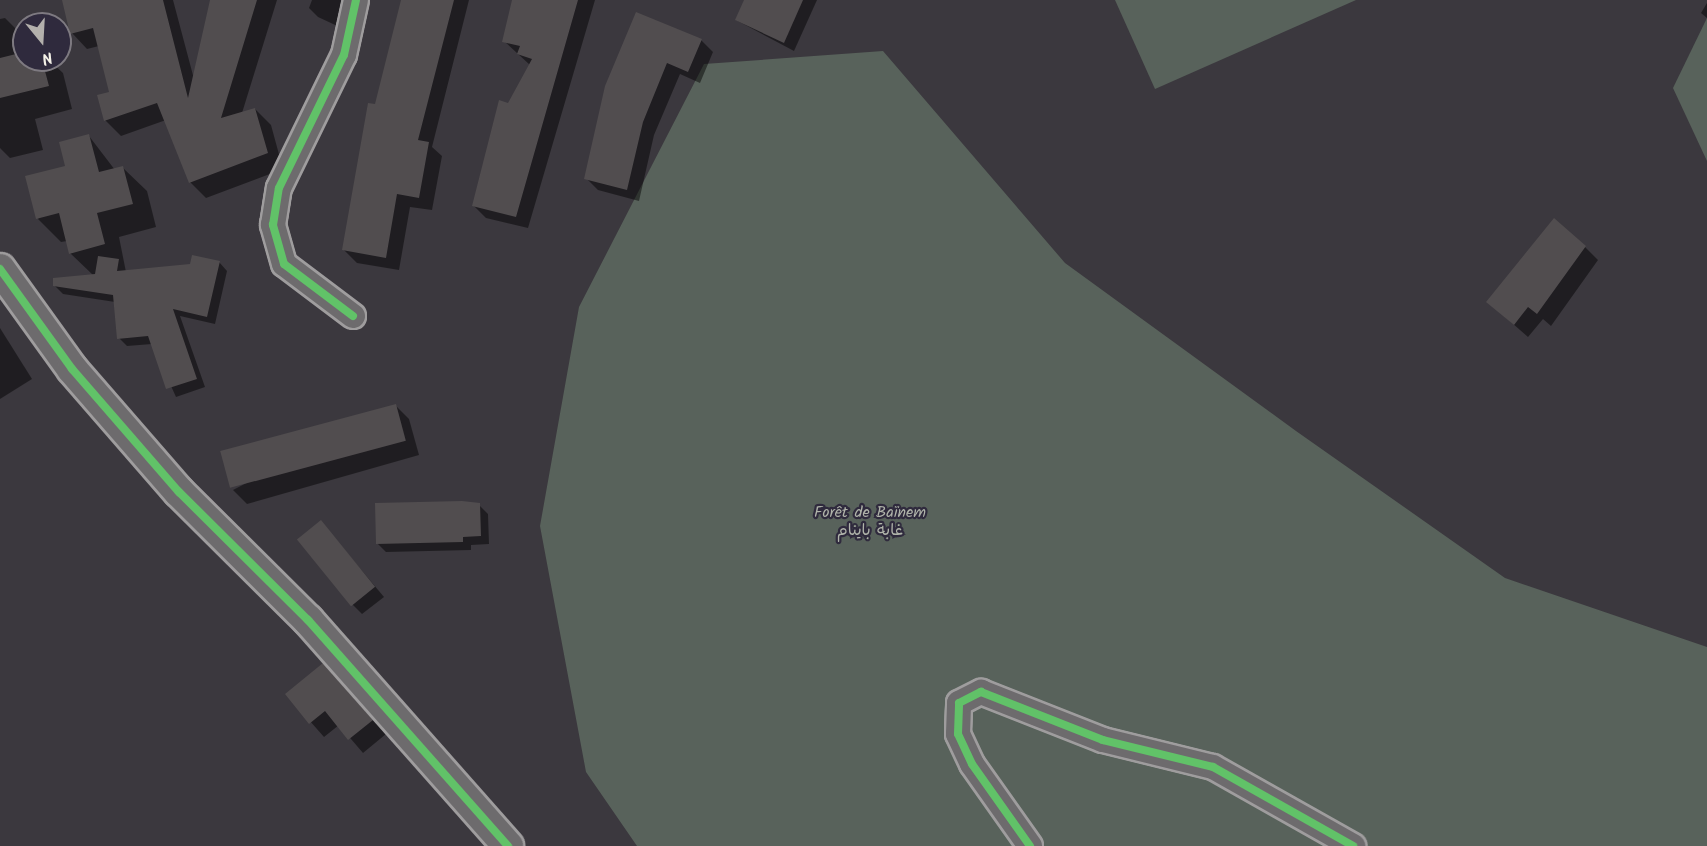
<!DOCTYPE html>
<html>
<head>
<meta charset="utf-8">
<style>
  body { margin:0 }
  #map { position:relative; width:1707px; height:846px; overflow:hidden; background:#3b383e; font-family:Kalam,"Playpen Sans Arabic",sans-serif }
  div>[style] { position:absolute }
  .green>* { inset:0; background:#58625b }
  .shadow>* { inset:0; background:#0007 }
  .building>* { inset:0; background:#514d4f; transform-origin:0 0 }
  .roads { filter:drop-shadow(2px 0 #9f9d9e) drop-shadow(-2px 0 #9f9d9e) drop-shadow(0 2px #9f9d9e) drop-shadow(0 -2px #9f9d9e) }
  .minor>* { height:24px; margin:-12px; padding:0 12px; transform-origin:12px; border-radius:12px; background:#6d6b6d }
  .tertiary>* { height:30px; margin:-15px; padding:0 15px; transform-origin:15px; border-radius:15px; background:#6d6b6d }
  .cycleway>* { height:8px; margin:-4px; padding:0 4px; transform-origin:4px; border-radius:4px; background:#61c268 }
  span { translate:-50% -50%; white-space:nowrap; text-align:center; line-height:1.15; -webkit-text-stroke:4.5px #2f2a3d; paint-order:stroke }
  .park-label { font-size:16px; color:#b0b4aa }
  .north { position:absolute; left:12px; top:12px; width:60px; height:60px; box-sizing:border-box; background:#2f2a3d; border:2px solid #7e7a81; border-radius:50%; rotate:162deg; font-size:16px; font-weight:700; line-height:24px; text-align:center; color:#f4f1e8 }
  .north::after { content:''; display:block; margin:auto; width:21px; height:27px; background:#b3b0ac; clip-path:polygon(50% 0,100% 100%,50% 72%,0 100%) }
</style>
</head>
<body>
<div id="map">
  <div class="green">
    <i style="clip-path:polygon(1115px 0,1356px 0,1155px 89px)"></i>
    <i style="clip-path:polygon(1707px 18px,1707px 161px,1673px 88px)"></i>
    <i style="clip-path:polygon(883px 51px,1065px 263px,1296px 431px,1505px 578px,1707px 647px,1707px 846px,637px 846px,586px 772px,540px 526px,579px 307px,704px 64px)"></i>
  </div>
  <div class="shadow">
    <i style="clip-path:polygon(63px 0,173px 0,194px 79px,211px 0,277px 0,242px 113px,255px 109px,271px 125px,283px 169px,206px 198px,190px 182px,166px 120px,121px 136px,105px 120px,110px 93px,99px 46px,87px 49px,72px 33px)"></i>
    <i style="clip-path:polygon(312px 0,357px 0,346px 30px,318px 17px,309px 8px)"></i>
    <i style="clip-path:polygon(402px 0,469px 0,432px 147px,442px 156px,432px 210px,410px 207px,399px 270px,357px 263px,343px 249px)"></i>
    <i style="clip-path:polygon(513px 0,595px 0,528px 228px,486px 218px,474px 206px,509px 104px,530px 65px,504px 41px)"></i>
    <i style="clip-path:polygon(745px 0,817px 0,794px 51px,736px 20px)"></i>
    <i style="clip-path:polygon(1707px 3px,1707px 18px,1701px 13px)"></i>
    <i style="clip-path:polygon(637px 14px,701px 40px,713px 52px,700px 83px,680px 74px,654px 135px,639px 201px,598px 190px,586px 178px)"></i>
    <i style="clip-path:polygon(5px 18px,24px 37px,24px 60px,49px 60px,63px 73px,72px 109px,35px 119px,43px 150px,10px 158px,0 148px,0 19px)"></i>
    <i style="clip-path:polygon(89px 136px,115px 170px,123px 168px,147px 191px,156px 227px,119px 237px,126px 272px,219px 262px,227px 271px,215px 324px,180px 316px,205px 387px,176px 397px,152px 344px,127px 346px,119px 338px,115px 302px,63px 294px,55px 286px,93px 275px,70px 253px,67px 241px,61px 242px,38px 219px)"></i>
    <i style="clip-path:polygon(1585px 247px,1598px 260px,1551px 326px,1543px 319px,1528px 337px,1488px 302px)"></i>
    <i style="clip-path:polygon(0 328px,32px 379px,0 399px)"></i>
    <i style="clip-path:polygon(395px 405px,409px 419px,419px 455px,247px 504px,233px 490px)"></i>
    <i style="clip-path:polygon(479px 505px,488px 514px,489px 544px,471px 545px,471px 550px,386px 552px,377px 543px)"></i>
    <i style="clip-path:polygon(321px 522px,384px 597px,362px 614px,353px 605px)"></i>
    <i style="clip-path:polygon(337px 679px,386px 734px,363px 753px,339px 725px,324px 737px,287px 695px)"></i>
  </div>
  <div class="building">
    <i style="clip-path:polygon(62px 0,163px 0,188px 98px,210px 0,257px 0,221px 118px,255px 108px,268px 153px,189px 183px,157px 103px,104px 121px,97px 95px,109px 92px,93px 28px,70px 34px)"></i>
    <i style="clip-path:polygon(401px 0,454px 0,418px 140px,429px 142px,419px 198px,397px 194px,386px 258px,342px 250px,368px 103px,375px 104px)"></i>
    <i style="clip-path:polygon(512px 0,578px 0,516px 217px,472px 206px,499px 100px,508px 103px,532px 59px,517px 54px,520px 46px,502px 42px)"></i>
    <i style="clip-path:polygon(744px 0,803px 0,784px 43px,735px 20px)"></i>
    <i style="clip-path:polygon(636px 12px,702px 39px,688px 72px,667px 63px,643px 122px,627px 190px,584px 179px,605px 86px)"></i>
    <i style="clip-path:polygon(24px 52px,24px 60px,42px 60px,49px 86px,0 98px,0 58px)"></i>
    <i style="clip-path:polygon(89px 134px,99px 172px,123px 166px,133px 204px,97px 213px,105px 244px,69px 254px,59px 213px,36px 219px,25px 176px,65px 166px,59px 142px)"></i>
    <i style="clip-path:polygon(1554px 218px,1586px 246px,1537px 314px,1528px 307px,1514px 325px,1486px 302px)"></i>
    <i style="clip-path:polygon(192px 255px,220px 261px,207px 317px,173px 309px,197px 379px,166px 389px,148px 336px,117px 339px,113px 295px,53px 286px,53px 278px,95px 274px,98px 256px,119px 259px,117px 271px,190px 264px)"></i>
    <i style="left:396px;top:404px;width:38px;height:182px;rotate:75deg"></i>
    <i style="clip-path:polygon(462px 501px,480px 503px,481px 536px,463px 537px,463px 542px,376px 544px,375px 503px)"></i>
    <i style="left:321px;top:520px;width:86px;height:31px;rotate:51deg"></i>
    <i style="clip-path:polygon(323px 663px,373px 720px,348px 740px,325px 711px,309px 724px,285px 694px)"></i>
  </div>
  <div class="roads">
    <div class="minor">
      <i style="left:353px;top:316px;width:86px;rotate:-143deg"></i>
      <i style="left:284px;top:264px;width:41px;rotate:-105.8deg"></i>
      <i style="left:273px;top:225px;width:37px;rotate:-81deg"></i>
      <i style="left:279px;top:188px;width:148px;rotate:-64deg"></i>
      <i style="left:344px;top:55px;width:56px;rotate:-77.7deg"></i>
      <i style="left:1030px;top:846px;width:100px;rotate:-125.3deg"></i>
      <i style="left:972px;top:764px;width:33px;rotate:-115deg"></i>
      <i style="left:958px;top:734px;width:31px;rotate:-88deg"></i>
      <i style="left:959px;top:703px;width:25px;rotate:-27deg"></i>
      <i style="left:981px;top:692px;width:131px;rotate:21.5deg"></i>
      <i style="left:1103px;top:740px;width:113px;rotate:13.8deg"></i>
      <i style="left:1213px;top:767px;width:161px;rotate:29.4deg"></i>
    </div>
    <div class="tertiary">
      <i style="left:0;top:269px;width:123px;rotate:54.2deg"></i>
      <i style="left:72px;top:369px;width:163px;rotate:49deg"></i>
      <i style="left:179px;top:492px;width:182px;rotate:44.8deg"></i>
      <i style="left:308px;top:620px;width:302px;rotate:48.5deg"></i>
    </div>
  </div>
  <div class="cycleway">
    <i style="left:0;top:269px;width:123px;rotate:54.2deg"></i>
    <i style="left:72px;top:369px;width:163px;rotate:49deg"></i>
    <i style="left:179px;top:492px;width:182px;rotate:44.8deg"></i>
    <i style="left:308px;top:620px;width:302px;rotate:48.5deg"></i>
    <i style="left:353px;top:316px;width:86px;rotate:-143deg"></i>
    <i style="left:284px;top:264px;width:41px;rotate:-105.8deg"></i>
    <i style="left:273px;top:225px;width:37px;rotate:-81deg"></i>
    <i style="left:279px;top:188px;width:148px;rotate:-64deg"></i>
    <i style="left:344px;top:55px;width:56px;rotate:-77.7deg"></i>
    <i style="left:1030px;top:846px;width:100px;rotate:-125.3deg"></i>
    <i style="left:972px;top:764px;width:33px;rotate:-115deg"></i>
    <i style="left:958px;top:734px;width:31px;rotate:-88deg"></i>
    <i style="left:959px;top:703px;width:25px;rotate:-27deg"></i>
    <i style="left:981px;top:692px;width:131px;rotate:21.5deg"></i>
    <i style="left:1103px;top:740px;width:113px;rotate:13.8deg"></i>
    <i style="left:1213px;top:767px;width:161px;rotate:29.4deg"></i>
  </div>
  <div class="park-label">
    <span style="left:870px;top:522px">Forêt de Baïnem<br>غابة باينام</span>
  </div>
  <div class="north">N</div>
</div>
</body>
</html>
